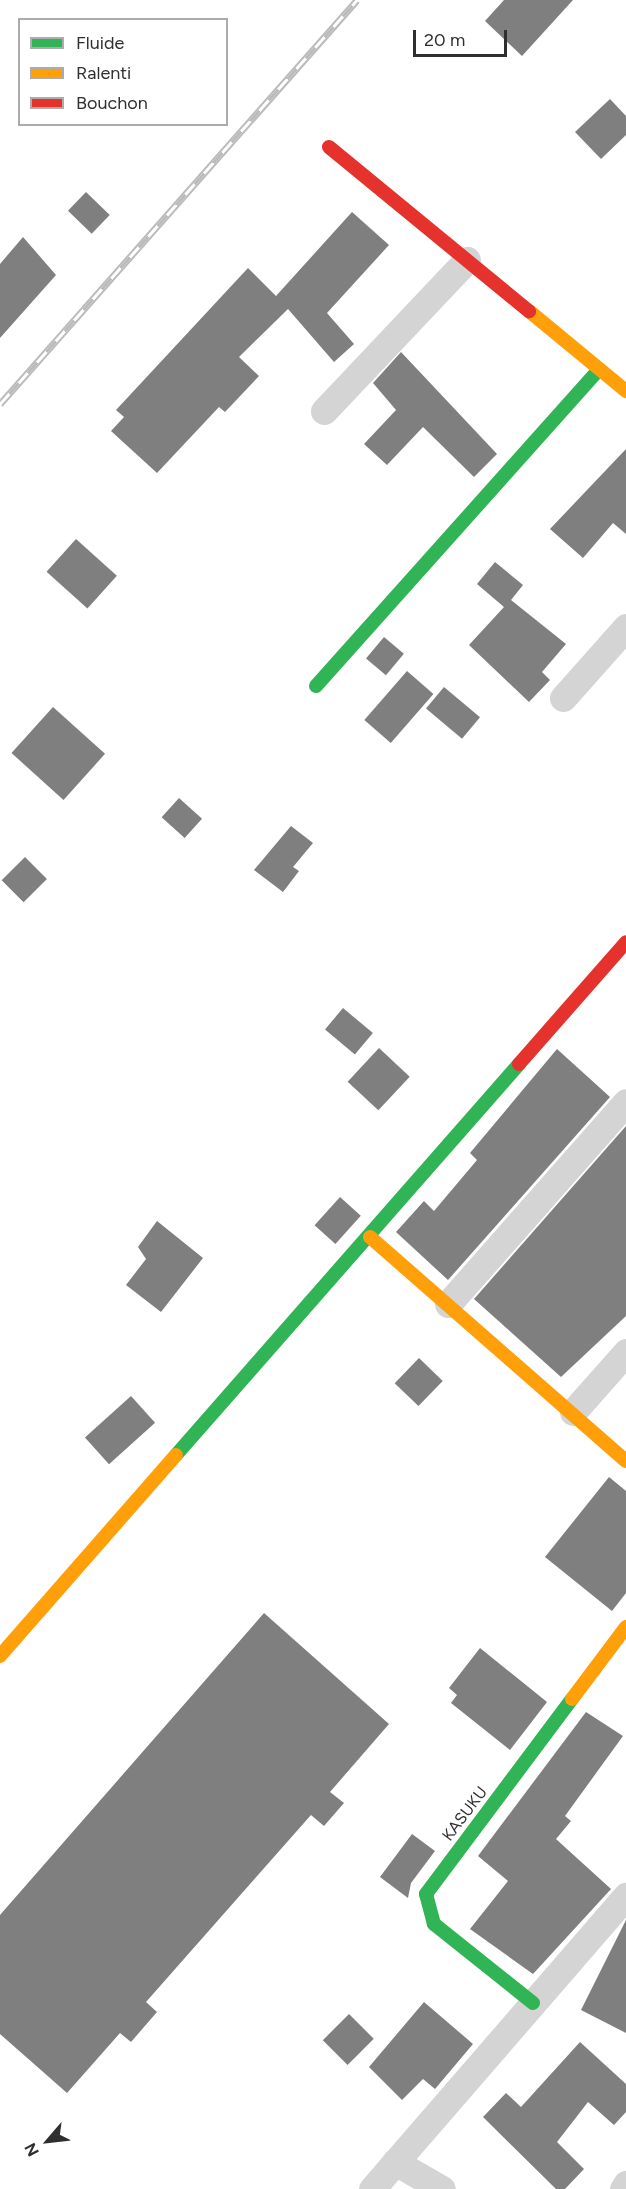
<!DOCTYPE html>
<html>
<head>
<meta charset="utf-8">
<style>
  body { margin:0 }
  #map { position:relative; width:626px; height:2189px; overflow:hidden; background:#fff; font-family:Figtree,sans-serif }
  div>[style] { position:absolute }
  .building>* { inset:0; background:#7f7f7f; transform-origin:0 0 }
  .street>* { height:27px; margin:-13.5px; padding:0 13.5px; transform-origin:13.5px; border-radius:13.5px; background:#d4d4d4 }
  .fast>* { height:14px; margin:-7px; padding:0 7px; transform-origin:7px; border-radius:7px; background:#30b455 }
  .slow>* { height:14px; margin:-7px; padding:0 7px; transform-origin:7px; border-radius:7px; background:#ff9f0a }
  .jam>* { height:14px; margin:-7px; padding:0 7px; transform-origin:7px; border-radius:7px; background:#e5322d }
  .rail>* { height:7px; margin-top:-3.5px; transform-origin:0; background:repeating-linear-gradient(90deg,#fff 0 14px,#bbb 0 28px); box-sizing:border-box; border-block:2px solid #bbb }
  span { translate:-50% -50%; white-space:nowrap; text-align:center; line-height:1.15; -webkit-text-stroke:6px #fff; paint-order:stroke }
  .street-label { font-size:16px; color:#2f2f2f }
  .legend { position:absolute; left:18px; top:18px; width:210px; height:108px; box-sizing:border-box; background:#fff; border:2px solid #acacac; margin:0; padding:8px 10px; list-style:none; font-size:18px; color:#2f2f2f }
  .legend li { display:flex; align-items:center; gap:12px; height:30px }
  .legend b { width:30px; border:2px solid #acacac }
  .north { position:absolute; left:18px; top:2111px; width:60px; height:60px; -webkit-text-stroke:4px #fff; paint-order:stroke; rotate:242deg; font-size:16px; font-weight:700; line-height:24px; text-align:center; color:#2f2f2f }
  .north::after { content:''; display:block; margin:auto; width:21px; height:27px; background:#2f2f2f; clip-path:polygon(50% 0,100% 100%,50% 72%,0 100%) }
  .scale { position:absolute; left:413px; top:30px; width:94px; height:27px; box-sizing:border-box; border:3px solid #2f2f2f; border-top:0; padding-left:8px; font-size:18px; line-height:21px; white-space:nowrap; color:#2f2f2f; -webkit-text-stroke:4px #fff; paint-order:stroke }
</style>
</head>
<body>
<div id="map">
  <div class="building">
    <i style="clip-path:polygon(504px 0,573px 0,522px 56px,485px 21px)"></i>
    <i style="clip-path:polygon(610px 99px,626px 116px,626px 135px,601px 159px,575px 132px)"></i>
    <i style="left:86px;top:192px;width:33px;height:26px;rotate:44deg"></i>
    <i style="clip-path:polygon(352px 212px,389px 245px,327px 313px,354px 344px,334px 362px,288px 309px,239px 357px,259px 376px,225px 412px,219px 407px,157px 473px,111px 431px,124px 417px,116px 410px,248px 268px,283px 303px,276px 296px)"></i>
    <i style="clip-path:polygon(23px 237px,56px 275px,0 338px,0 264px)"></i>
    <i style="clip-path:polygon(401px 352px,497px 454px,474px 477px,423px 427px,387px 465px,364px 444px,396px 410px,373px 383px)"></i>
    <i style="clip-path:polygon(626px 449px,626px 534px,613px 523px,583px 558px,550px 529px)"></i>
    <i style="left:76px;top:539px;width:55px;height:44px;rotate:42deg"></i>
    <i style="clip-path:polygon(495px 562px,523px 585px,511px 600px,566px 644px,542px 672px,550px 680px,529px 702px,469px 645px,504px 607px,477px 584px)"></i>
    <i style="left:384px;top:637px;width:26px;height:28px;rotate:40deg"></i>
    <i style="left:407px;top:671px;width:35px;height:65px;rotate:41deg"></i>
    <i style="left:444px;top:687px;width:47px;height:28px;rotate:40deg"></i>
    <i style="left:53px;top:707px;width:70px;height:62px;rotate:42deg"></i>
    <i style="left:179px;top:798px;width:31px;height:26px;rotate:42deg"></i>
    <i style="clip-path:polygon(291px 826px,313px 843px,293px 867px,299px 871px,283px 892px,254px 870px)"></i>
    <i style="left:25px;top:857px;width:31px;height:33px;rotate:45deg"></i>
    <i style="left:343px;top:1008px;width:39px;height:28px;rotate:40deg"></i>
    <i style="left:379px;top:1048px;width:42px;height:46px;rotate:43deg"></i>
    <i style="clip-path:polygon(557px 1049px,610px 1097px,448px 1280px,396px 1232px,424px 1201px,434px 1211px,477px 1160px,470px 1153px)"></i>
    <i style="clip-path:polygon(626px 1126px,626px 1316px,561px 1377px,474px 1299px)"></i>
    <i style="left:340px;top:1197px;width:28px;height:38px;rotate:42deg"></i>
    <i style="clip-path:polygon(157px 1221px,203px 1258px,161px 1312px,126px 1285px,146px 1259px,138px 1247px)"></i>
    <i style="left:419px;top:1358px;width:33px;height:35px;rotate:44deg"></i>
    <i style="left:131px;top:1396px;width:36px;height:62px;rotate:48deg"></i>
    <i style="clip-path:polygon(609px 1477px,626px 1491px,626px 1593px,612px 1611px,545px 1557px)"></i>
    <i style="clip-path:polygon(264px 1613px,389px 1724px,330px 1792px,344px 1803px,324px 1826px,311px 1815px,146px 2002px,157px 2012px,131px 2042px,120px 2033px,67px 2093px,0 2034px,0 1915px)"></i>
    <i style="clip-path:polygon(480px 1648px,547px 1702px,510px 1750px,451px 1703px,457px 1695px,449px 1688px)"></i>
    <i style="clip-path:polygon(586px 1712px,623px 1736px,565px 1816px,571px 1821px,556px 1839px,611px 1889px,533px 1974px,470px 1929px,508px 1881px,478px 1856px)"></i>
    <i style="clip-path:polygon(412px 1834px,435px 1851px,411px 1883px,408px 1898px,380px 1877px)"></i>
    <i style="clip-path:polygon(626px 1920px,626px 2033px,581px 2010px)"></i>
    <i style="clip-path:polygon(424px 2002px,473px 2044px,435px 2089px,423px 2079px,402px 2100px,369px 2067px)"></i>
    <i style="left:349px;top:2014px;width:35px;height:37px;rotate:45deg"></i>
    <i style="clip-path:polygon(580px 2042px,626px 2084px,626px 2112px,614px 2125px,588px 2102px,557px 2142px,584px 2169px,565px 2189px,556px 2189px,483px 2117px,506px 2093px,521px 2107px)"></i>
  </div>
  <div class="street">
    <i style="left:324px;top:411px;width:208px;rotate:-46.6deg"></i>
    <i style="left:563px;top:698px;width:95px;rotate:-48.4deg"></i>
    <i style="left:448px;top:1304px;width:269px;rotate:-48.6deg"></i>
    <i style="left:573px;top:1412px;width:80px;rotate:-48.5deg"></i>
    <i style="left:395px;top:2162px;width:54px;rotate:29.9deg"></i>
    <i style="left:372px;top:2189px;width:388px;rotate:-49.1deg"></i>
    <i style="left:623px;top:2189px;width:6px;rotate:-59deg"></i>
  </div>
  <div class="fast">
    <i style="left:316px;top:686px;width:425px;rotate:-48.2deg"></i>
    <i style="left:176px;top:1455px;width:520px;rotate:-48.74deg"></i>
    <i style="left:533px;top:2003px;width:127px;rotate:-141.4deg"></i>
    <i style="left:434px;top:1924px;width:31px;rotate:-105deg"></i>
    <i style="left:426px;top:1894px;width:244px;rotate:-53.2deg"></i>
  </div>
  <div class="slow">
    <i style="left:529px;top:311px;width:126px;rotate:39.5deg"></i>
    <i style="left:370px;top:1237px;width:340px;rotate:41.2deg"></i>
    <i style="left:0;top:1656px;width:267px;rotate:-48.8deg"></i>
    <i style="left:572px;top:1699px;width:90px;rotate:-53.1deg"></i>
  </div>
  <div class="jam">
    <i style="left:329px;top:147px;width:259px;rotate:39.4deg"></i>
    <i style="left:519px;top:1064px;width:162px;rotate:-48.7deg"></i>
  </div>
  <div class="rail">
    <i style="left:0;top:404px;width:539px;rotate:-48.53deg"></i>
  </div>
  <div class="street-label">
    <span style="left:465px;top:1814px;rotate:-53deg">KASUKU</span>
  </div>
  <ul class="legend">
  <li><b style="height:8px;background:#30b455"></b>Fluide</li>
  <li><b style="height:8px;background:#ff9f0a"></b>Ralenti</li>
  <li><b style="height:8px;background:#e5322d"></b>Bouchon</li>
  </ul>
  <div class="north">N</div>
  <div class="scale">20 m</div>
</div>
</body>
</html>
